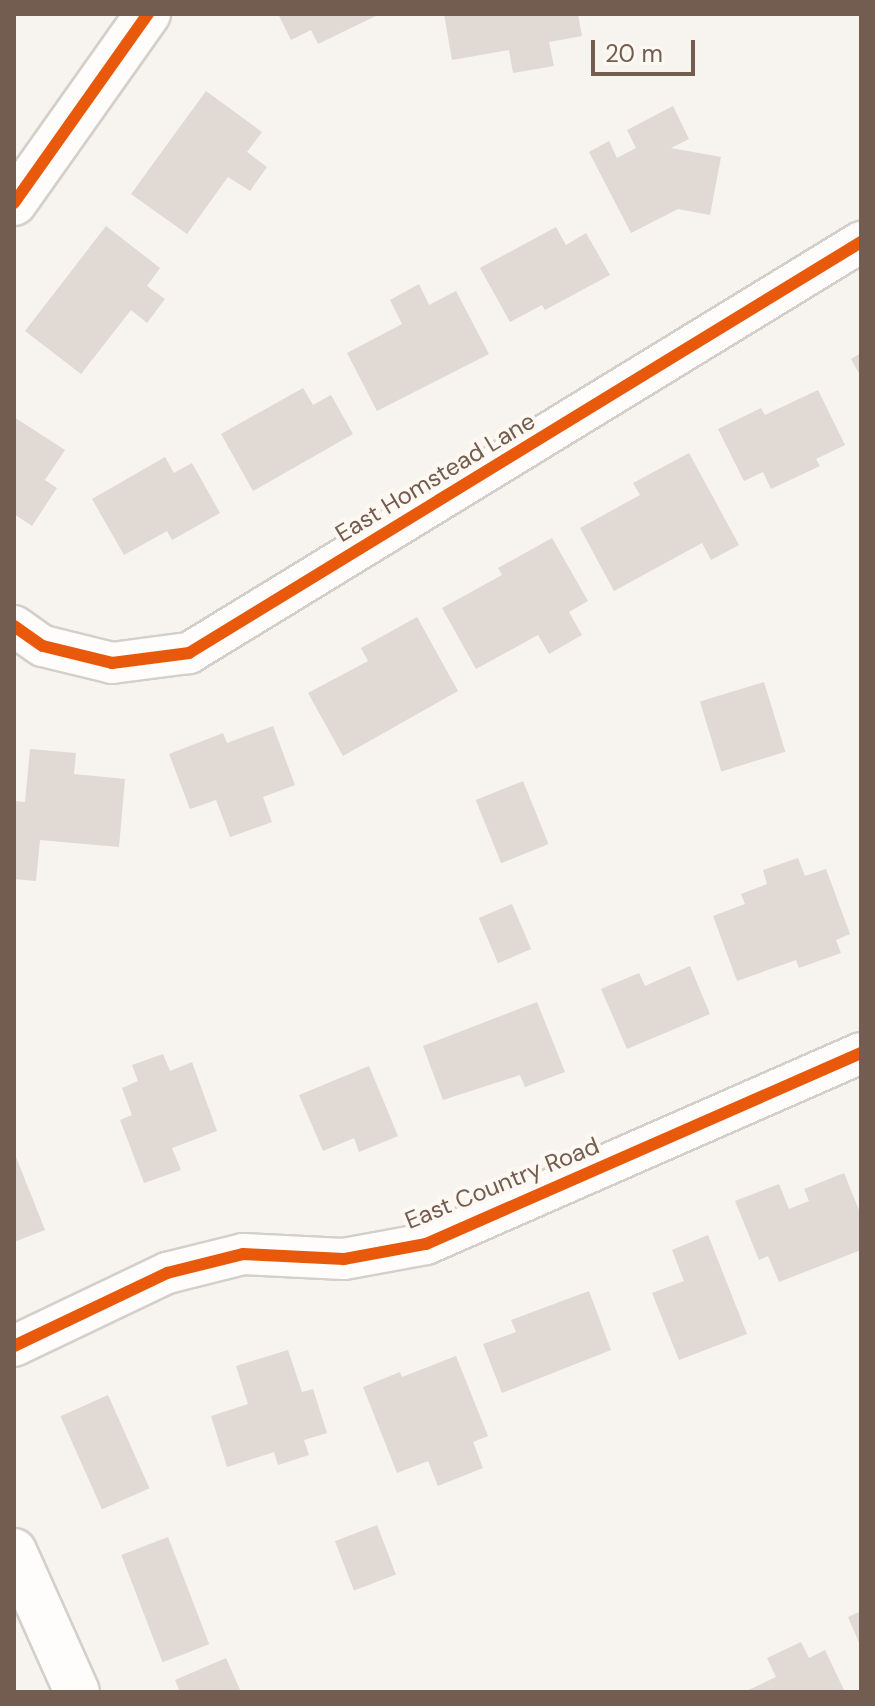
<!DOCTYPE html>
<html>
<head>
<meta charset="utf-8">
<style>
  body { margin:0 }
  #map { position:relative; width:875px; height:1706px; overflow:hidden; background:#f7f3ee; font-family:"DM Sans",sans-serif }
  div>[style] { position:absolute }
  .building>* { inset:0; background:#e0d9d4; transform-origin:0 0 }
  .roads { filter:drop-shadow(2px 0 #d4cfc9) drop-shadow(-2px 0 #d4cfc9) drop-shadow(0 2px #d4cfc9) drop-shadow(0 -2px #d4cfc9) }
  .street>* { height:40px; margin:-20px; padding:0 20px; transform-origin:20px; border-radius:20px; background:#fefdfc }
  .secondary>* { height:44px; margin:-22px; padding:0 22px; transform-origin:22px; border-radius:22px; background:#fefdfc }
  .cycleway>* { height:12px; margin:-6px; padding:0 6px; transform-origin:6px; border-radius:6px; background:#e8590c }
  span { translate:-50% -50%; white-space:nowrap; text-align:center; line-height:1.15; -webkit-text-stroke:8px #fdf8f1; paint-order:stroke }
  .street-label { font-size:24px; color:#735c50 }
  .frame { position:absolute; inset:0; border:16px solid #735c50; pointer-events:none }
  .scale { position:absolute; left:591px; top:40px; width:104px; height:36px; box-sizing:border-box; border:4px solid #735c50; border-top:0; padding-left:10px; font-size:24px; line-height:28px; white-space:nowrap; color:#735c50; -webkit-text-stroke:6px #fdf8f1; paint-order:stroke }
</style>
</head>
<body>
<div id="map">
  <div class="building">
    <i style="clip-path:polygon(278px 14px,380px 14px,318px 44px,311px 30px,291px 40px)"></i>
    <i style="clip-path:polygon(444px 14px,578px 14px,582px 36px,549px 42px,554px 66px,513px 73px,509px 50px,452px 60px)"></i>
    <i style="clip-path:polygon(206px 91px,262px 132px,247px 152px,267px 167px,250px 191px,228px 177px,187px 234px,131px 194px)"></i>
    <i style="clip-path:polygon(673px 106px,689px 139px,671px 148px,721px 157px,710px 215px,678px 209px,631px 233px,589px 152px,609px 141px,617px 158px,636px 148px,627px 130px)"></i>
    <i style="clip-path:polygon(106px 226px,160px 268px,147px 286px,165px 299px,147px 323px,131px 310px,81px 374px,25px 331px)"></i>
    <i style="clip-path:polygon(556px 227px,566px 245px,586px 233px,610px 275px,545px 310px,542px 305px,510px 322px,480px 268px)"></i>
    <i style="clip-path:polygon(419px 284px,429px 305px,456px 291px,489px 354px,377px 411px,347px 353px,402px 324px,390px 300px)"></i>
    <i style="clip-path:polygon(861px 353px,861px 377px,851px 359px)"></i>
    <i style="clip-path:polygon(303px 388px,313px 405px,331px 395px,353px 434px,253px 491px,221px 434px)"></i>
    <i style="clip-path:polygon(818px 390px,845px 445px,816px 459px,820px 466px,771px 489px,763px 472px,744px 481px,718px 429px,761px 408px,765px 415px)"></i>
    <i style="clip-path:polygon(14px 417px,65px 450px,45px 480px,57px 488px,32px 526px,14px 514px)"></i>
    <i style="clip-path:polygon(689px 453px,739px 545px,711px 560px,702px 543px,614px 591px,580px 528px,640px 495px,633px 483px)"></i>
    <i style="clip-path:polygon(165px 457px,174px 473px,192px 463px,220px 513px,172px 540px,167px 531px,124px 555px,92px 499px)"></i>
    <i style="clip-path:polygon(552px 538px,588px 601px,569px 612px,582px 635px,549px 654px,538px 635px,476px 669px,442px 608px,502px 575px,498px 568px)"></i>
    <i style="clip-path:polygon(417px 617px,458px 691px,343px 756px,308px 693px,368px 661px,361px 648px)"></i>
    <i style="left:764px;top:682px;width:73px;height:67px;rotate:73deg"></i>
    <i style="clip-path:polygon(273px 726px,295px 785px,263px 797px,272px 822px,230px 837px,216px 800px,190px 809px,169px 754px,223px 733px,227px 743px)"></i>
    <i style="clip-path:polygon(30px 749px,76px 753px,74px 774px,125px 779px,119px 847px,40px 840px,36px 881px,14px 879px,14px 801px,25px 802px)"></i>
    <i style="left:523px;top:781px;width:68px;height:51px;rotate:68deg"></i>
    <i style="clip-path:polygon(798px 858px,805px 876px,826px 869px,850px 934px,836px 940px,841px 953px,799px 968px,796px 960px,737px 981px,713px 916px,745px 904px,741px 894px,767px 884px,763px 870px)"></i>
    <i style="left:512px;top:904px;width:49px;height:36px;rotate:67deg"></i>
    <i style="clip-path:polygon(690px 966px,710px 1014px,627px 1049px,601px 989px,639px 973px,645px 986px)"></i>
    <i style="clip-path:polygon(537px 1002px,565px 1072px,525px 1087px,520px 1075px,443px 1100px,423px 1046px)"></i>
    <i style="clip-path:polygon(163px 1054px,170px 1071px,192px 1062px,217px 1131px,172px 1148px,181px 1170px,144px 1183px,120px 1120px,132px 1115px,122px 1088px,138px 1081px,132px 1065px)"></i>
    <i style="clip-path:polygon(369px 1066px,398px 1136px,359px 1152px,354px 1138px,323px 1151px,299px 1095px)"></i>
    <i style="clip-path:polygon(14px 1152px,45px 1230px,14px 1242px)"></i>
    <i style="clip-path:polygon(844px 1173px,861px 1215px,861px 1250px,779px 1282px,768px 1256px,759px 1260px,735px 1201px,779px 1184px,789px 1209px,809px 1201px,804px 1189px)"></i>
    <i style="clip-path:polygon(708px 1235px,747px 1334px,679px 1360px,652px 1293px,684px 1281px,672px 1250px)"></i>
    <i style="clip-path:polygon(589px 1291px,611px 1350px,502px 1393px,483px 1344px,516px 1332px,511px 1320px)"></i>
    <i style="clip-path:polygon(288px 1350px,302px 1392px,313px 1389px,327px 1433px,304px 1440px,309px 1455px,278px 1465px,274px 1452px,227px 1467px,211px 1416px,248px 1404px,236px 1366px)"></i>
    <i style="clip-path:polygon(456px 1356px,488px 1436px,473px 1442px,483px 1468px,438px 1486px,428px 1461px,397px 1473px,363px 1387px,400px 1372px,402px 1377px)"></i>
    <i style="left:108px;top:1395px;width:102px;height:52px;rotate:66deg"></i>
    <i style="left:377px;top:1525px;width:53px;height:45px;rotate:69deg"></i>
    <i style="left:168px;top:1537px;width:115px;height:50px;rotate:69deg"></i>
    <i style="clip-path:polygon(861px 1611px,861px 1647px,848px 1617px)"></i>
    <i style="clip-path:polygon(801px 1642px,809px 1658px,825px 1650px,845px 1692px,744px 1692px,776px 1677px,767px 1658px)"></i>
    <i style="clip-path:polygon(226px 1658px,241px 1692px,180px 1692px,175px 1680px)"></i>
  </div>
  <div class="roads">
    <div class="street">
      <i style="left:14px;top:626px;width:35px;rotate:35deg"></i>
      <i style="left:43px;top:646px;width:71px;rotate:13.8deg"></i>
      <i style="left:112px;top:663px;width:78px;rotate:-7.4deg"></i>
      <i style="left:189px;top:653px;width:788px;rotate:-31.45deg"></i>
      <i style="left:14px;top:1346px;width:170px;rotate:-25.5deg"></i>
      <i style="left:167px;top:1273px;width:78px;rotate:-14deg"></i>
      <i style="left:243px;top:1254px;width:101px;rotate:2.8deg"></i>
      <i style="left:344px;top:1259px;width:83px;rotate:-10.4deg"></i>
      <i style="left:426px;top:1244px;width:475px;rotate:-23.7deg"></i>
    </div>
    <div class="secondary">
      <i style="left:14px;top:203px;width:232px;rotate:-54.7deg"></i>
      <i style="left:14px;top:1551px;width:154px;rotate:65.9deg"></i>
    </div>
  </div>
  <div class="cycleway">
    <i style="left:14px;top:203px;width:232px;rotate:-54.7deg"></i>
    <i style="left:14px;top:626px;width:35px;rotate:35deg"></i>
    <i style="left:43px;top:646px;width:71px;rotate:13.8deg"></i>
    <i style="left:112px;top:663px;width:78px;rotate:-7.4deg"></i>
    <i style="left:189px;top:653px;width:788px;rotate:-31.45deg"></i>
    <i style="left:14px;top:1346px;width:170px;rotate:-25.5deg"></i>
    <i style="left:167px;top:1273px;width:78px;rotate:-14deg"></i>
    <i style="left:243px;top:1254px;width:101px;rotate:2.8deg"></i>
    <i style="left:344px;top:1259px;width:83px;rotate:-10.4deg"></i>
    <i style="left:426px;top:1244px;width:475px;rotate:-23.7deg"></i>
  </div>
  <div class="street-label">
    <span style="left:435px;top:477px;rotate:-31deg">East Homstead Lane</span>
    <span style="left:502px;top:1183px;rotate:-22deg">East Country Road</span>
  </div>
  <div class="frame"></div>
  <div class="scale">20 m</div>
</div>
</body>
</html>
